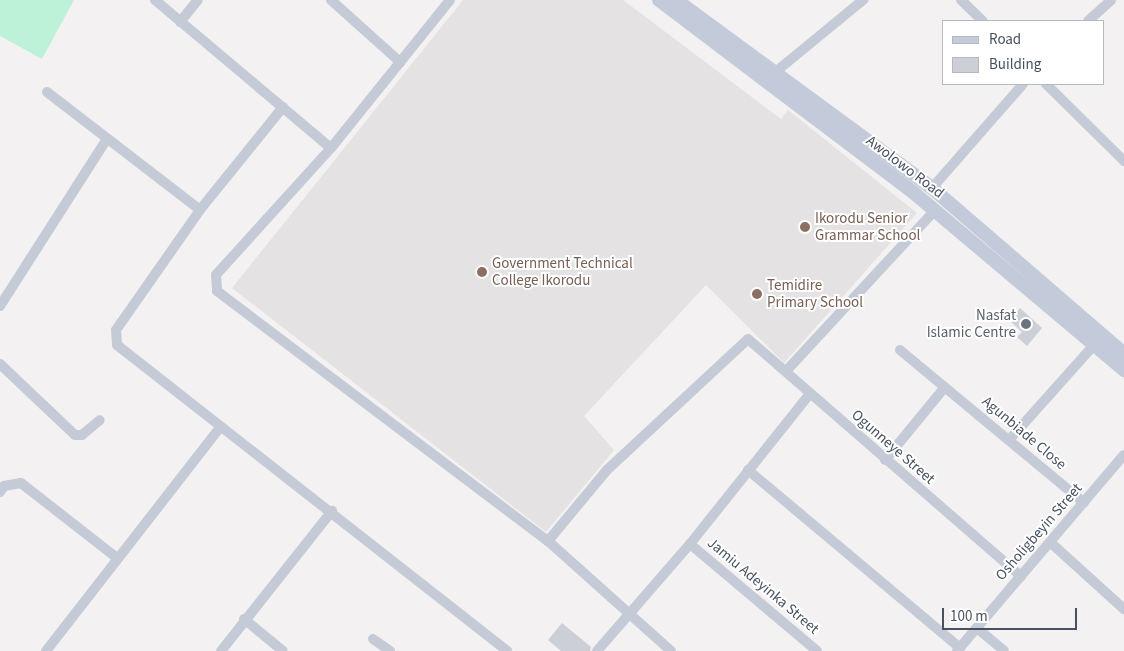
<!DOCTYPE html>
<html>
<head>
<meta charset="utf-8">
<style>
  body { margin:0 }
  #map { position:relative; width:1124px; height:651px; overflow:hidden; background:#f3f1f1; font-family:"Source Sans 3",sans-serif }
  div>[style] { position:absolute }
  .education>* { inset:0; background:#e4e2e3 }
  .green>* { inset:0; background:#bef2d8 }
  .building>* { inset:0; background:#cdcfd6 }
  .minor>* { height:10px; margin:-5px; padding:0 5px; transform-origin:5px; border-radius:5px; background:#c4cbd6 }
  .secondary>* { height:14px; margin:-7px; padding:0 7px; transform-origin:7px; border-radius:7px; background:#c3cbda }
  .dots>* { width:14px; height:14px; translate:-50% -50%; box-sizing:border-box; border:2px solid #fff; border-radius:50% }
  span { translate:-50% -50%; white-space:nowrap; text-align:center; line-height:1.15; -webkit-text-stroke:4px #fff; paint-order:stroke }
  .street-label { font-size:15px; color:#485160 }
  .education-label { font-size:15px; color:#785e54 }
  .left { translate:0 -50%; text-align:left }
  .worship-label { font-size:15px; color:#5b616d }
  .right { translate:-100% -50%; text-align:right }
  .legend { position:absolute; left:942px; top:20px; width:162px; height:65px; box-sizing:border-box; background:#fff; border:1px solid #b6b9bf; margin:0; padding:6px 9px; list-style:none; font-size:15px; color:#485160 }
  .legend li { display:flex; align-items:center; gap:10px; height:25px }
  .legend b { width:25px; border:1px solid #b6b9bf }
  .scale { position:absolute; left:942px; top:608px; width:135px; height:22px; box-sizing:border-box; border:2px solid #485160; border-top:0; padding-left:6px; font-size:15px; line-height:18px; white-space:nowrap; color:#485160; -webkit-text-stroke:4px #fff; paint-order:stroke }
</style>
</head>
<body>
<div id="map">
  <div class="education">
    <i style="clip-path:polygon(463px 0,623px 0,781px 119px,788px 110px,917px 213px,784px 363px,706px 285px,584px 416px,614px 450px,546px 532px,232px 288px)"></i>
  </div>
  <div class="green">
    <i style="clip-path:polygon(0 0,74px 0,42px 59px,0 36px)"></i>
  </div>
  <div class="building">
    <i style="clip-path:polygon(1020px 308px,1042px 328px,1027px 346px,1017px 337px,1022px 332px,1009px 320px)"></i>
    <i style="clip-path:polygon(562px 623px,591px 647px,590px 651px,561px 651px,548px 640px)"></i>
  </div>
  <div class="minor">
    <i style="left:155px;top:0;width:230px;rotate:40.1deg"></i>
    <i style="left:331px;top:0;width:93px;rotate:41.9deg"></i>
    <i style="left:450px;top:0;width:190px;rotate:128.8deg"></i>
    <i style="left:331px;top:148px;width:171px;rotate:132.2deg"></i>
    <i style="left:216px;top:275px;width:16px;rotate:86deg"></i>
    <i style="left:217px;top:291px;width:415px;rotate:37.1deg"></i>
    <i style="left:548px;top:541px;width:165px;rotate:41.8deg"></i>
    <i style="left:961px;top:0;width:30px;rotate:44deg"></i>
    <i style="left:1088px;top:21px;width:31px;rotate:-42deg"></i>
    <i style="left:180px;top:22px;width:28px;rotate:-51deg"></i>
    <i style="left:773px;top:74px;width:117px;rotate:-39.4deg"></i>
    <i style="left:1046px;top:84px;width:110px;rotate:44.6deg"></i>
    <i style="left:47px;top:92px;width:193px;rotate:37.6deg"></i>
    <i style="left:283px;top:107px;width:132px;rotate:128.9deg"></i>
    <i style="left:200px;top:210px;width:146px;rotate:125deg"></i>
    <i style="left:116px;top:330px;width:15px;rotate:86deg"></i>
    <i style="left:117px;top:345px;width:496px;rotate:38.1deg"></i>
    <i style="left:932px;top:188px;width:138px;rotate:-48.8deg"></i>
    <i style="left:0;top:306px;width:198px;rotate:-57.4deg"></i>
    <i style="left:900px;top:350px;width:239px;rotate:39.7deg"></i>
    <i style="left:0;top:364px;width:103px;rotate:43.4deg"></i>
    <i style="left:75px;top:435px;width:7px"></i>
    <i style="left:82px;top:435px;width:23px;rotate:-40deg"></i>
    <i style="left:787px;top:370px;width:218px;rotate:-47.2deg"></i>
    <i style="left:1009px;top:440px;width:127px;rotate:-48.2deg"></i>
    <i style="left:885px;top:460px;width:94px;rotate:-50.6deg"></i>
    <i style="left:748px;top:470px;width:277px;rotate:40deg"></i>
    <i style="left:0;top:492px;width:7px;rotate:-56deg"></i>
    <i style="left:4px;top:486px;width:17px;rotate:-10deg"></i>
    <i style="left:21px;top:483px;width:122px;rotate:38deg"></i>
    <i style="left:548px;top:541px;width:92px;rotate:-50.3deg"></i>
    <i style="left:607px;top:470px;width:192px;rotate:-42.9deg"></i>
    <i style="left:748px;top:339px;width:362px;rotate:41deg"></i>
    <i style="left:1050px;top:542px;width:100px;rotate:42.2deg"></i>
    <i style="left:690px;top:544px;width:166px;rotate:40.1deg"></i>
    <i style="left:244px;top:619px;width:50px;rotate:39.4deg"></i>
    <i style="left:977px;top:628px;width:35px;rotate:40deg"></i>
    <i style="left:373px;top:639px;width:21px;rotate:35deg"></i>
    <i style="left:46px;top:651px;width:281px;rotate:-52.1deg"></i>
    <i style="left:221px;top:651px;width:179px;rotate:-51.6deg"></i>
    <i style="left:597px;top:651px;width:142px;rotate:-49deg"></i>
    <i style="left:690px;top:544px;width:191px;rotate:-51.4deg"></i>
    <i style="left:957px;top:651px;width:257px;rotate:-49.6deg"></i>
  </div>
  <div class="secondary">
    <i style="left:659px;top:0;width:320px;rotate:37.1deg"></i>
    <i style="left:914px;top:193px;width:275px;rotate:40.1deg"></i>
    <i style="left:676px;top:0;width:318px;rotate:36.3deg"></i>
    <i style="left:932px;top:188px;width:254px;rotate:40.8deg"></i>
  </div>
  <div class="dots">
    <i style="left:805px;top:227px;background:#8d6e63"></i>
    <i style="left:482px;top:272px;background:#8d6e63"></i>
    <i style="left:757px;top:294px;background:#8d6e63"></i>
    <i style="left:1026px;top:324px;background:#6b7280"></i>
  </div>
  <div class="street-label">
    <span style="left:905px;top:167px;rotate:37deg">Awolowo Road</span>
    <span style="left:1024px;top:433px;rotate:40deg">Agunbiade Close</span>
    <span style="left:893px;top:447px;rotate:41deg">Ogunneye Street</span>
    <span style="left:1039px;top:532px;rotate:-49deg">Osholigbeyin Street</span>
    <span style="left:763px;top:586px;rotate:40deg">Jamiu Adeyinka Street</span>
  </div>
  <div class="education-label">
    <span class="left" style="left:815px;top:227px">Ikorodu Senior<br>Grammar School</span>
    <span class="left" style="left:492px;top:272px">Government Technical<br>College Ikorodu</span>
    <span class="left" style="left:767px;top:294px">Temidire<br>Primary School</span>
  </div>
  <div class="worship-label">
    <span class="right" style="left:1016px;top:324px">Nasfat<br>Islamic Centre</span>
  </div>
  <ul class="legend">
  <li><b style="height:6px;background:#c3cbda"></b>Road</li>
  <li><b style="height:14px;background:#cdcfd6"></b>Building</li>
  </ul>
  <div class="scale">100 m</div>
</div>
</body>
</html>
